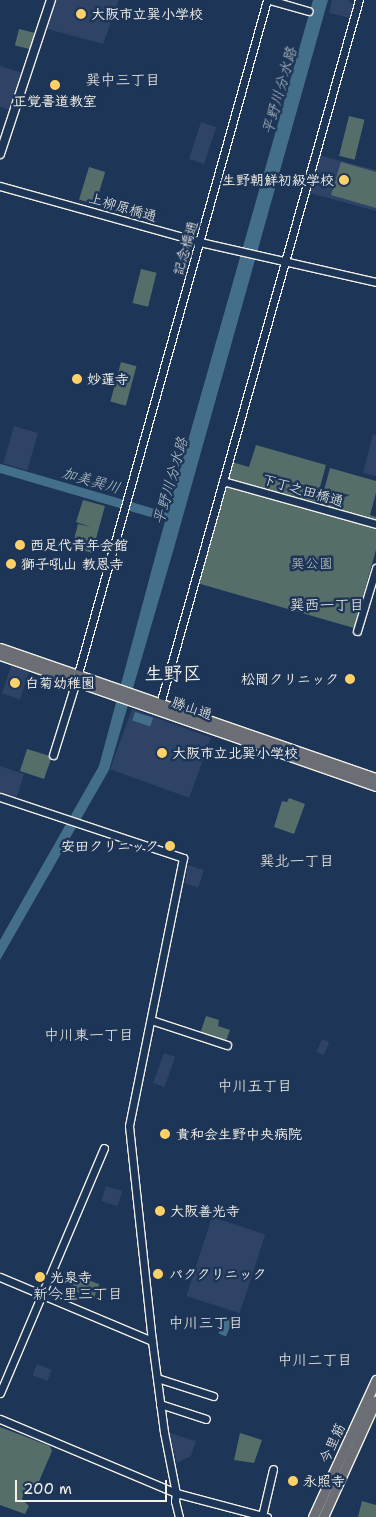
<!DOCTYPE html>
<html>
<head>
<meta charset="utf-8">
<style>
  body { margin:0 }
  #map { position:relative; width:376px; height:1517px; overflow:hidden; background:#1d3557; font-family:"Shantell Sans","Klee One",sans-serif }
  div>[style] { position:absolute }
  .built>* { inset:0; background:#2f4367; transform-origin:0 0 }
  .green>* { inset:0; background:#556e6a; transform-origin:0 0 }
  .water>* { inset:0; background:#446f8a; transform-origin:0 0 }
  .river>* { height:9px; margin:-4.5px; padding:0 4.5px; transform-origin:4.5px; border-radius:4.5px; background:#446f8a }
  .roads { filter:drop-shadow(1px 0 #f4f1e8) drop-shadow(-1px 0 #f4f1e8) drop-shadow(0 1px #f4f1e8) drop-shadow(0 -1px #f4f1e8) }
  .tertiary>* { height:7px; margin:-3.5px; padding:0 3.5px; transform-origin:3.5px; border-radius:3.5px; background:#1d3557 }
  .secondary>* { height:8px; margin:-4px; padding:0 4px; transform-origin:4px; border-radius:4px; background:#1d3557 }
  .primary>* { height:9px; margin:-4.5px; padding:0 4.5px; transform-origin:4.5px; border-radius:4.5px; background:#6b6f75 }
  .dots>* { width:14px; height:14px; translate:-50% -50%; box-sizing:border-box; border:2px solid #1d3557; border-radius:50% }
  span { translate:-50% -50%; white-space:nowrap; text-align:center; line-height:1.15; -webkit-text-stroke:5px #1d3557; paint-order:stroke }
  .poi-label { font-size:14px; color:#f4f1e8; font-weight:700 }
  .left { translate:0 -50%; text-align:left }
  .right { translate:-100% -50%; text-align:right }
  .street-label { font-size:14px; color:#f4f1e8 }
  .park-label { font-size:14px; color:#bcc3bc }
  .neighbourhood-label { font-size:15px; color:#f4f1e8 }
  .water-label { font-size:15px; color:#b6c4c7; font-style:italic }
  .district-label { font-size:19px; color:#f4f1e8; font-weight:700 }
  .scale { position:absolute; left:15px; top:1480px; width:152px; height:22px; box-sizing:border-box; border:2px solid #f4f1e8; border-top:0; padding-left:6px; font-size:15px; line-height:18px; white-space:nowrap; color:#f4f1e8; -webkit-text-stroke:4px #1d3557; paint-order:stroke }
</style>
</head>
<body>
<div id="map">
  <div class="built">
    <i style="clip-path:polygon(53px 0,119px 0,103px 44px,44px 28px)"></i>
    <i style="clip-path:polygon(332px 0,349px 0,349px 2px,355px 4px,351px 18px,329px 13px)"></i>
    <i style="clip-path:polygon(0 66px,23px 73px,10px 110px,0 107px)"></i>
    <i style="left:201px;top:122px;width:16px;height:39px;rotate:18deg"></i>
    <i style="clip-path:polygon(318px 155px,376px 170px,376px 211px,310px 193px,308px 191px)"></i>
    <i style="left:14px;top:426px;width:25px;height:39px;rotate:16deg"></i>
    <i style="clip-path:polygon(373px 434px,376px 435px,376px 476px,363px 473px)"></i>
    <i style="left:11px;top:666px;width:19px;height:29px;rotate:18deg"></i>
    <i style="left:132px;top:709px;width:84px;height:64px;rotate:20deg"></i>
    <i style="clip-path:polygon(0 766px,24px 774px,17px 797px,0 792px)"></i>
    <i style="clip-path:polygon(188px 865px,204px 870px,198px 888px,185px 883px)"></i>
    <i style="left:322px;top:1039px;width:8px;height:14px;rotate:23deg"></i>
    <i style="left:164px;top:1053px;width:12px;height:32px;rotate:20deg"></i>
    <i style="left:106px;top:1186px;width:17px;height:16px;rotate:17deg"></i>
    <i style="left:212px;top:1217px;width:56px;height:83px;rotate:18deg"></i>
    <i style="left:37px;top:1364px;width:16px;height:12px;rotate:22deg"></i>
    <i style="clip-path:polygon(169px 1433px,196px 1441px,191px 1456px,177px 1463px)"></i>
  </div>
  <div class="green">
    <i style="left:19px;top:29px;width:16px;height:17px;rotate:14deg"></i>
    <i style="left:349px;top:116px;width:16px;height:41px;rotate:14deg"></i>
    <i style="clip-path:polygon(341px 162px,376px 172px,376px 208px,331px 195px)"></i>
    <i style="left:89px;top:167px;width:17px;height:34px;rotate:17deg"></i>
    <i style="left:141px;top:269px;width:16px;height:35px;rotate:14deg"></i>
    <i style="left:121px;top:362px;width:16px;height:41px;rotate:15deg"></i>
    <i style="clip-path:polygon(256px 445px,326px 465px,316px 502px,230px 480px,228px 476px,232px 462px,249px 467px)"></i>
    <i style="clip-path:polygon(330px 468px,376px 481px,376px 493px,370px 515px,376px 517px,376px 520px,320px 505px)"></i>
    <i style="clip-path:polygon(225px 486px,376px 528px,376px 550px,354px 628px,197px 583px)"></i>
    <i style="clip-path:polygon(83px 500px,105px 506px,92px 553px,72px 547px,78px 524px,91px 527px,76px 522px)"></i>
    <i style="clip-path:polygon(27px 749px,50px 756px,51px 759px,44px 779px,20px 771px)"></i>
    <i style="clip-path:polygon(289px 798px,305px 804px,294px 834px,274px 827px,282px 801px,287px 802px)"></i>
    <i style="clip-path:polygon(206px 1016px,219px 1020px,218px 1026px,230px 1030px,226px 1041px,200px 1034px)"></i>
    <i style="left:75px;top:1275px;width:26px;height:15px;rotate:21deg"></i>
    <i style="clip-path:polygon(0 1427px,50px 1446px,52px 1451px,37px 1486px,27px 1484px,22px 1499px,29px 1506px,25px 1514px,0 1505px)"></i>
    <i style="clip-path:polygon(240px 1433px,262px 1440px,254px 1463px,234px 1460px)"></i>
    <i style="clip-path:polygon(362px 1501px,376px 1505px,376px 1517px,358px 1517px)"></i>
  </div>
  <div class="water">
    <i style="clip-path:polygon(313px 0,328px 0,174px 548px,109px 770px,0 960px,0 940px,99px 766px,157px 550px)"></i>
    <i style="left:135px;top:712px;width:19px;height:9px;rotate:18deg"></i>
    <i style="left:226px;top:1316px;width:8px;height:19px;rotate:23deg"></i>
  </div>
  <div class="river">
    <i style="left:0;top:468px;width:181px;rotate:16.3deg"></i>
  </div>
  <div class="roads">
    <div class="tertiary">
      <i style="left:270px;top:0;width:40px;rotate:16deg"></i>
      <i style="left:0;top:186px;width:208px;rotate:15.6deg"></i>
      <i style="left:200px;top:242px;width:180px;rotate:12.8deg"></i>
      <i style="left:223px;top:481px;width:159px;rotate:15.7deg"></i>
      <i style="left:357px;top:631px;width:66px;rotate:-73.2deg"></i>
      <i style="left:160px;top:704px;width:732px;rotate:-74.22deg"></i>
      <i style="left:53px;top:755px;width:77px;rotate:-72.7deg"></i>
      <i style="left:76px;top:681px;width:707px;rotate:-74.33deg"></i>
      <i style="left:0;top:797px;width:193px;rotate:18.4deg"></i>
      <i style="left:183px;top:858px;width:273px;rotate:101.4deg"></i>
      <i style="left:129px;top:1126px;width:216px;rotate:83.9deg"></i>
      <i style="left:152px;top:1341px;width:92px;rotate:82.5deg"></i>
      <i style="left:164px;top:1432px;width:62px;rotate:78.9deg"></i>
      <i style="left:176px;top:1493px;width:8px;rotate:97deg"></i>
      <i style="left:175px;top:1501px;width:16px;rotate:76deg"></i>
      <i style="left:151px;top:1020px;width:80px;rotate:18.2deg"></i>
      <i style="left:0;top:1277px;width:165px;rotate:22.8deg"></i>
      <i style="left:157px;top:1378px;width:59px;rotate:17.8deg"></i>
      <i style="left:0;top:1393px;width:266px;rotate:-67deg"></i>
      <i style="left:160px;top:1404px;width:48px;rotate:18.1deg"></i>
      <i style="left:0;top:1419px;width:191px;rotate:22.8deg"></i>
      <i style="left:176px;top:1493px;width:94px;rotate:14.8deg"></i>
      <i style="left:262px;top:1516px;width:48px;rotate:-76.8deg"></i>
    </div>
    <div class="secondary">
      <i style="left:0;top:154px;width:162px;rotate:-71.7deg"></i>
    </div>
    <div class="primary">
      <i style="left:0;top:648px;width:398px;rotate:19.1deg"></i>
      <i style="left:0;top:655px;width:398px;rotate:19.2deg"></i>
      <i style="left:313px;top:1517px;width:151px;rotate:-65.3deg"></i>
      <i style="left:323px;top:1517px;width:128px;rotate:-65.6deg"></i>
    </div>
  </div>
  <div class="dots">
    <i style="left:81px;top:14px;background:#ffd166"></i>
    <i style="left:55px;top:85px;background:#ffd166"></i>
    <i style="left:344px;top:180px;background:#ffd166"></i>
    <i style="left:77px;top:379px;background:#ffd166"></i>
    <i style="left:20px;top:545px;background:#ffd166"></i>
    <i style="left:11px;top:564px;background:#ffd166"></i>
    <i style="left:350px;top:679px;background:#ffd166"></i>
    <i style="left:15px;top:683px;background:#ffd166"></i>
    <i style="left:162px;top:753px;background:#ffd166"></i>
    <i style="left:170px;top:846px;background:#ffd166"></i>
    <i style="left:165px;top:1134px;background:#ffd166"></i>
    <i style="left:160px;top:1211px;background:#ffd166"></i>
    <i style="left:158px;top:1274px;background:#ffd166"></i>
    <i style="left:40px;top:1277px;background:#ffd166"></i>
    <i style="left:293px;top:1481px;background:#ffd166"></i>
  </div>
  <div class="poi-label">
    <span class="left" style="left:91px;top:14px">大阪市立巽小学校</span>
    <span style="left:55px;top:101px">正覚書道教室</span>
    <span class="right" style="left:334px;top:180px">生野朝鮮初級学校</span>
    <span class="left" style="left:87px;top:379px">妙蓮寺</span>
    <span class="left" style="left:30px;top:545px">西足代青年会館</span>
    <span class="left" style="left:21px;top:564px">獅子吼山 教恩寺</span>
    <span class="right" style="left:339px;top:679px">松岡クリニック</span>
    <span class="left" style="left:25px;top:683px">白菊幼稚園</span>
    <span class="left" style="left:172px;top:753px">大阪市立北巽小学校</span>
    <span class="right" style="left:159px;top:846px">安田クリニック</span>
    <span class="left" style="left:176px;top:1134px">貴和会生野中央病院</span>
    <span class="left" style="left:170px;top:1211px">大阪善光寺</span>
    <span class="left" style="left:169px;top:1274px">パククリニック</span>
    <span class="left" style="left:50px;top:1277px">光泉寺</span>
    <span class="left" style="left:303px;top:1481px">永照寺</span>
  </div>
  <div class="street-label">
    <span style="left:123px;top:207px;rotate:16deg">上柳原橋通</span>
    <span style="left:185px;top:248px;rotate:-74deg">記念橋通</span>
    <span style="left:303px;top:490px;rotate:16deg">下丁之田橋通</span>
    <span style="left:192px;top:708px;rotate:19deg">勝山通</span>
    <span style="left:332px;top:1443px;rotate:-65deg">今里筋</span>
  </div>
  <div class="park-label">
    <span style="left:312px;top:563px">巽公園</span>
  </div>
  <div class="neighbourhood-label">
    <span style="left:123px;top:81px">巽中三丁目</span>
    <span style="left:327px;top:606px">巽西一丁目</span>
    <span style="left:297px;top:862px">巽北一丁目</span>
    <span style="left:89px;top:1036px">中川東一丁目</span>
    <span style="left:255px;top:1087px">中川五丁目</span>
    <span style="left:78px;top:1295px">新今里三丁目</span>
    <span style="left:206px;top:1324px">中川三丁目</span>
    <span style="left:315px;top:1361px">中川二丁目</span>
  </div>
  <div class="water-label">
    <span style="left:280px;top:91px;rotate:-74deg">平野川分水路</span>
    <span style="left:91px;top:481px;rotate:16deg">加美巽川</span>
    <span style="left:171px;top:481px;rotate:-74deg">平野川分水路</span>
  </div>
  <div class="district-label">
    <span style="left:173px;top:674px">生野区</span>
  </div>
  <div class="scale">200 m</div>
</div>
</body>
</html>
